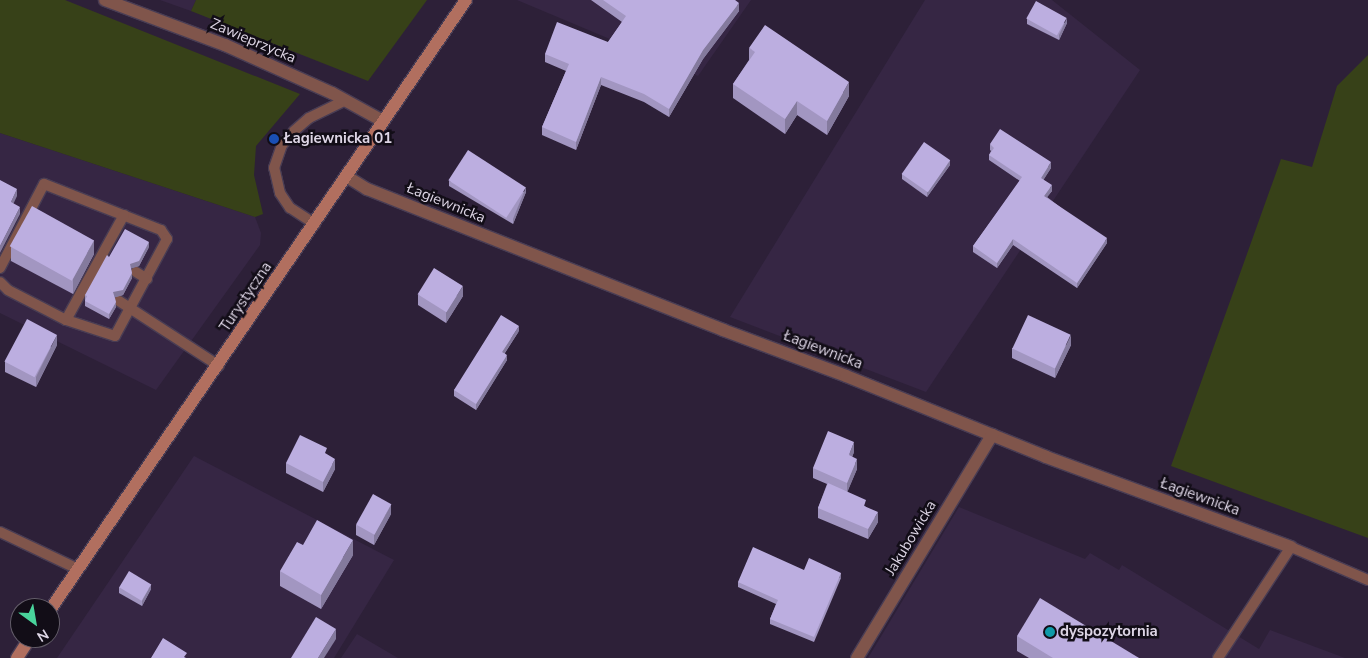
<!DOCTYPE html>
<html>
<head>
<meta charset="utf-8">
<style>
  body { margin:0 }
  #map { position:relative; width:1368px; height:658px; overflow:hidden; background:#2d2038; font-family:"Nunito Sans",sans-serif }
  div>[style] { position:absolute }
  .built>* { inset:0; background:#362644 }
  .green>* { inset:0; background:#374118 }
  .roads { filter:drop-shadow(1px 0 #493d54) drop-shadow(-1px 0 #493d54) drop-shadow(0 1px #493d54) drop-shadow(0 -1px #493d54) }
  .service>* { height:10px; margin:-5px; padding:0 5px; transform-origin:5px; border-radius:5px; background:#80554b }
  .minor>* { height:12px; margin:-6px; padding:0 6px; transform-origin:6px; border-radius:6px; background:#80554b }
  .secondary>* { height:12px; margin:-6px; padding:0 6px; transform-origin:6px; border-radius:6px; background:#b16f5f }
  .wall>* { inset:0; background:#a296c1 }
  .shaded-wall>* { inset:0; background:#847a9d; transform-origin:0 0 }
  .building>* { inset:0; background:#bcaee0; transform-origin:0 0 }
  .dots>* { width:14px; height:14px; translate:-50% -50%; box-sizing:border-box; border:2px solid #120d17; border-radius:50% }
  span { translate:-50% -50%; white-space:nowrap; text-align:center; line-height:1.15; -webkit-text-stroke:5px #120d17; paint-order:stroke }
  .street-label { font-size:15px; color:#ddd5e5 }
  .poi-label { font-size:15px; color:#ddd5e5; font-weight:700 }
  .left { translate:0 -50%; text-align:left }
  .north { position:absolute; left:10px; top:598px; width:50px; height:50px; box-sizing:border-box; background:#120d17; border:1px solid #635d69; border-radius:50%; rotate:148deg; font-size:14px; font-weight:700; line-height:20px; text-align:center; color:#ddd5e5 }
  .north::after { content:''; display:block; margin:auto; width:18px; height:22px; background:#49d49c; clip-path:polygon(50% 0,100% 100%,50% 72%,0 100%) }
</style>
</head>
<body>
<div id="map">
  <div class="built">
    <i style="clip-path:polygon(160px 0,196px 0,191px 11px)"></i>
    <i style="clip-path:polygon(517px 0,751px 0,698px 76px)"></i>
    <i style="clip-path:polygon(925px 0,1052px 0,1140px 70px,926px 392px,730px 317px)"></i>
    <i style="clip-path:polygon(0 133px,255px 217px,261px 233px,260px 245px,156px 390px,0 313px)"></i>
    <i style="clip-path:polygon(194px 456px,394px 560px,334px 658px,57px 658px)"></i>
    <i style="clip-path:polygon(959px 507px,1085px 559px,1090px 553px,1119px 570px,1122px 565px,1259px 649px,1270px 630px,1345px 658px,868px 658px)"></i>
    <i style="clip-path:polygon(357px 634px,398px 658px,341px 658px)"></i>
  </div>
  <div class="green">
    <i style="clip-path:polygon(0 0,65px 0,300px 94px,256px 146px,254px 175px,263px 214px,255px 217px,0 133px)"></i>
    <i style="clip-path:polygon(196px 0,427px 0,368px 81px,191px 11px)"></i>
    <i style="clip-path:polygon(1368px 55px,1368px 538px,1171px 466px,1281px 159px,1312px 167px,1337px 86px)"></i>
  </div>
  <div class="roads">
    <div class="service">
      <i style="left:315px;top:224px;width:30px;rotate:-147deg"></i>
      <i style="left:290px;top:208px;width:18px;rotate:-124deg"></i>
      <i style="left:280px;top:193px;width:26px;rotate:-103deg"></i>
      <i style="left:274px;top:168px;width:24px;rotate:-71deg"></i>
      <i style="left:282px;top:145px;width:18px;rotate:-49deg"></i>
      <i style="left:294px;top:131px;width:20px;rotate:-41deg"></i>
      <i style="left:309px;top:118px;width:41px;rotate:-25.9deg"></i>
      <i style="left:0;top:268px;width:95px;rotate:-62.4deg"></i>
      <i style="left:44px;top:184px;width:126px;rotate:21.5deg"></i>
      <i style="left:161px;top:230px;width:11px;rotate:56deg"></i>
      <i style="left:167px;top:239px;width:110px;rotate:118.2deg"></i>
      <i style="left:115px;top:336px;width:52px;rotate:-161.9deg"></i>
      <i style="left:66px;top:320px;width:65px;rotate:-152.7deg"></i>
      <i style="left:8px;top:290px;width:11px;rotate:-135deg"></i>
      <i style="left:136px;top:272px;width:13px;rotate:32deg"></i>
      <i style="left:119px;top:301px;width:119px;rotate:33deg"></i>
      <i style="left:66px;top:320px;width:120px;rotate:-61.1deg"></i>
      <i style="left:0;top:532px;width:86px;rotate:25.4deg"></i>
      <i style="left:1218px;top:658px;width:133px;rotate:-56.7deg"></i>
      <i style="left:1291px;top:547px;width:84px;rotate:23.2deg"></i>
    </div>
    <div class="minor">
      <i style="left:105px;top:0;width:128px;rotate:20.6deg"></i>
      <i style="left:225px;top:45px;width:117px;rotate:24.2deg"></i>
      <i style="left:332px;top:93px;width:58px;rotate:28.8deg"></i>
      <i style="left:346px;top:176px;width:25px;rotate:32deg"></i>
      <i style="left:367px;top:189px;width:383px;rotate:21.6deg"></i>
      <i style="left:723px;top:330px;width:131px;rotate:20.5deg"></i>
      <i style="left:846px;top:376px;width:216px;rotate:22deg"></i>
      <i style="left:1046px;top:457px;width:261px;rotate:20.2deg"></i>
      <i style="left:857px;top:658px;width:261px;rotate:-58.8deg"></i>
    </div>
    <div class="secondary">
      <i style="left:50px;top:610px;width:738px;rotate:-55.71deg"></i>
      <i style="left:17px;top:658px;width:24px;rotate:-57deg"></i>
    </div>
  </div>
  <div class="wall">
    <i style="clip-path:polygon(591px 0,735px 0,739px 11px,703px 59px,669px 117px,644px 102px,601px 85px,576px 150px,542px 135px,542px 127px,566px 71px,545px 62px,545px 54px,608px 42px,622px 22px)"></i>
    <i style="clip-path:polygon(1027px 19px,1067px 23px,1059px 40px,1027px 24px)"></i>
    <i style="clip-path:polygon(749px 48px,849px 96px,827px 135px,797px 115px,785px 134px,733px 98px,733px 84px,749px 60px)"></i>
    <i style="clip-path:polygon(990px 144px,1051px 168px,1043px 180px,1052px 191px,1047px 197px,1107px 243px,1077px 288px,1013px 245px,997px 268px,973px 252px,973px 246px,1020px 181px,989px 160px,989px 155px,991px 151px,990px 150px)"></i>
    <i style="clip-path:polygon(950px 165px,927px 197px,902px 179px,902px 174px)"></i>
    <i style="clip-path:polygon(449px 181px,526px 192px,513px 224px,449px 186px)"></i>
    <i style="clip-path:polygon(11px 247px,94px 254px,73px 294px,11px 261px)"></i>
    <i style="clip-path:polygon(149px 247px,139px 266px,131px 268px,132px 278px,123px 295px,115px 297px,116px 307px,109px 319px,85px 306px,85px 295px)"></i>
    <i style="clip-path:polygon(418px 295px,463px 296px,446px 323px,418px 305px)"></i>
    <i style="clip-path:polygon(519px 331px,505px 353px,507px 360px,476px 410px,454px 396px,454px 390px)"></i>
    <i style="clip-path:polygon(57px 345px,36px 387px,5px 372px,5px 362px)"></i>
    <i style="clip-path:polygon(1071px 345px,1055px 378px,1012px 358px,1012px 348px)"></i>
    <i style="clip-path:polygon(854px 452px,852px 457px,857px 469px,847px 492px,866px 507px,878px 522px,868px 539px,818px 518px,818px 508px,827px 484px,813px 478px,813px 468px)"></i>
    <i style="clip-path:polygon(327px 455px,335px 469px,323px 492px,286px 473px,286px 463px)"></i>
    <i style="clip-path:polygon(391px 514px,374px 545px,356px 535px,356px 525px)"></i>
    <i style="clip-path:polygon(353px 555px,321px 609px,280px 586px,280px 571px)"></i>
    <i style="clip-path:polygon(804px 570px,841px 578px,814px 642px,770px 624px,770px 619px,776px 604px,738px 587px,738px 582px)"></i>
    <i style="clip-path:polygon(119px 587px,151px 589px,142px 606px,119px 593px)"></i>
    <i style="clip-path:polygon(1017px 636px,1139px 658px,1029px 658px,1017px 651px)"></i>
  </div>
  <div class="shaded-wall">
    <i style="clip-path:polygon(739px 3px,739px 11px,703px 59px,669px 117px,669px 109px,703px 50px)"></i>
    <i style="clip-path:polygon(1067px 18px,1067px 23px,1059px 40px,1059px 35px)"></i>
    <i style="clip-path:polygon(601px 77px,601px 85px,576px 150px,576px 142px)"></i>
    <i style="clip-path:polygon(849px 82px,849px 96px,827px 135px,827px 121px)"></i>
    <i style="clip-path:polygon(797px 101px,797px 115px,785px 134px,785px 119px)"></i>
    <i style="clip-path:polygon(950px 160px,950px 165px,927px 197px,927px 192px)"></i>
    <i style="clip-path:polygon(1051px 162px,1051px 168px,1041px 184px,1041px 178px)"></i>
    <i style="clip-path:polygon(1052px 185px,1052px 191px,1044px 201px,1044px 196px)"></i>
    <i style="clip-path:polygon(526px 187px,526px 192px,513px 224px,513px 219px)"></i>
    <i style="clip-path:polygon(17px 189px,17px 196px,11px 209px,11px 202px)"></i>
    <i style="clip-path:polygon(20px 207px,20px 214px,0 253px,0 246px)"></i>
    <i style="clip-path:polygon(1107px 238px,1107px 243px,1077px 288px,1077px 283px)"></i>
    <i style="clip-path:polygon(1013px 239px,1013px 245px,997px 268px,997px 263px)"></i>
    <i style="clip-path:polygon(94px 240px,94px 254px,73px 294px,73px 279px)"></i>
    <i style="clip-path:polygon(149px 242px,149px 247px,139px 266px,130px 269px,130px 264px)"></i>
    <i style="clip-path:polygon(132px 273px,132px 278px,123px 295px,113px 298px,113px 292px)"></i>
    <i style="clip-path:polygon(463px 286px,463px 296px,446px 323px,446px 312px)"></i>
    <i style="clip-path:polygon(116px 302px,116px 307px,109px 319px,109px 314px)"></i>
    <i style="clip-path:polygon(519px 326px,519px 331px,502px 357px,502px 352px)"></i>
    <i style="clip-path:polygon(57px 335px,57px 345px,36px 387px,36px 377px)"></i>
    <i style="clip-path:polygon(1071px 335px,1071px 345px,1055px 378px,1055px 368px)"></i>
    <i style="clip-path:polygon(507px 355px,507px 360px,476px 410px,476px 404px)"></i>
    <i style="clip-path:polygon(854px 442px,854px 452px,849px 465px,849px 455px)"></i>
    <i style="clip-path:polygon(335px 459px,335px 469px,323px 492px,323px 482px)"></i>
    <i style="clip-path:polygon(857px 459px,857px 469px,847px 493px,847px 483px)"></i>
    <i style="clip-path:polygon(391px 504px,391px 514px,374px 545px,374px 535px)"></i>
    <i style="clip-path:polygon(878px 512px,878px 522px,868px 539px,868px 529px)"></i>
    <i style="clip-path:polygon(353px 540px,353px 555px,321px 609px,321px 595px)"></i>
    <i style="left:841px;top:573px;width:5px;height:69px;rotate:90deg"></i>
    <i style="clip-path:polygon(151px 584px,151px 589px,142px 606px,142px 601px)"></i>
    <i style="clip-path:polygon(336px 629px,336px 639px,324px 658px,318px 658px)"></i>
  </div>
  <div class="building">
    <i style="clip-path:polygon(603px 0,735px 0,739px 3px,703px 50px,669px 109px,644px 94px,601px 77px,576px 142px,542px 127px,569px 64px,545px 54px,557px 22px,608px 42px,626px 16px)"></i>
    <i style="left:1036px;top:1px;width:35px;height:20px;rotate:29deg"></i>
    <i style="clip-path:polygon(765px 25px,849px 82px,827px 121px,797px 101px,785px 119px,733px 84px,755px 52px,749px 48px)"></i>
    <i style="clip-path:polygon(1000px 129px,1051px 162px,1041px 178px,1052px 185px,1044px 196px,1107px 238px,1077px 283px,1013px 239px,997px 263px,973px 246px,1022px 177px,989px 155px,994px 148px,990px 144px)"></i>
    <i style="left:924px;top:142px;width:32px;height:39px;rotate:35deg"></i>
    <i style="left:468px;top:150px;width:69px;height:36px;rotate:33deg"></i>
    <i style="clip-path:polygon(0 180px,17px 189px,11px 202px,20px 207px,0 246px)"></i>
    <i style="left:32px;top:206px;width:71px;height:46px;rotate:29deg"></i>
    <i style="clip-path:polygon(125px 229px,149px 242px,139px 261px,130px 264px,132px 273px,123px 290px,113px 292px,116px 302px,109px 314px,85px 301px,87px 296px,85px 295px,107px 255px,109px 257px)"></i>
    <i style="left:434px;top:268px;width:34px;height:31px;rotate:32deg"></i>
    <i style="clip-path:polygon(501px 315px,519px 326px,502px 352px,507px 355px,476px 404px,454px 390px)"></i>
    <i style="left:1028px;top:315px;width:47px;height:37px;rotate:25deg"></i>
    <i style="left:27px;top:319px;width:34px;height:48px;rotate:28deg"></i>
    <i style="clip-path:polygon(828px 431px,854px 442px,849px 455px,857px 459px,847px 483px,813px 468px)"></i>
    <i style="clip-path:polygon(300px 435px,327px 448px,325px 453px,335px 459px,323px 482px,286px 463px)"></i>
    <i style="clip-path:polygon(828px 483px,866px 500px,864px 506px,878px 512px,868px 529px,818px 508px)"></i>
    <i style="left:373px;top:494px;width:21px;height:35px;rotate:29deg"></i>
    <i style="clip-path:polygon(317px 520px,353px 540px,321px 595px,280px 571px,297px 542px,303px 545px)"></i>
    <i style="clip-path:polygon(753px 547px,804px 570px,809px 558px,841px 573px,814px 637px,770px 619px,778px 600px,738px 582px)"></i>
    <i style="left:129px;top:571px;width:26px;height:19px;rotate:31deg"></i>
    <i style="clip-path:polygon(1040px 598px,1139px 658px,1053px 658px,1017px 636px)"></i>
    <i style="clip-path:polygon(316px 617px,336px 629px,318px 658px,291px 658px)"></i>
    <i style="clip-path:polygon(163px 638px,187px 653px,184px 657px,186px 658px,151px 658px)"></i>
  </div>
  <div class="dots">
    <i style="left:274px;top:139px;background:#1a4fb4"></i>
    <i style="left:1050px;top:632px;background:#0f9aa8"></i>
  </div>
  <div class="street-label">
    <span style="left:253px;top:41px;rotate:23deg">Zawieprzycka</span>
    <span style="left:446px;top:203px;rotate:22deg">Łagiewnicka</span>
    <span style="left:246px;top:297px;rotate:-56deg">Turystyczna</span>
    <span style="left:823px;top:350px;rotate:21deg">Łagiewnicka</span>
    <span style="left:1200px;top:497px;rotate:20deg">Łagiewnicka</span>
    <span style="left:911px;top:538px;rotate:-59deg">Jakubowicka</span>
  </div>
  <div class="poi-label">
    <span class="left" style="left:284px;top:139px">Łagiewnicka 01</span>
    <span class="left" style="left:1060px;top:632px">dyspozytornia</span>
  </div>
  <div class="north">N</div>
</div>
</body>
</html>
